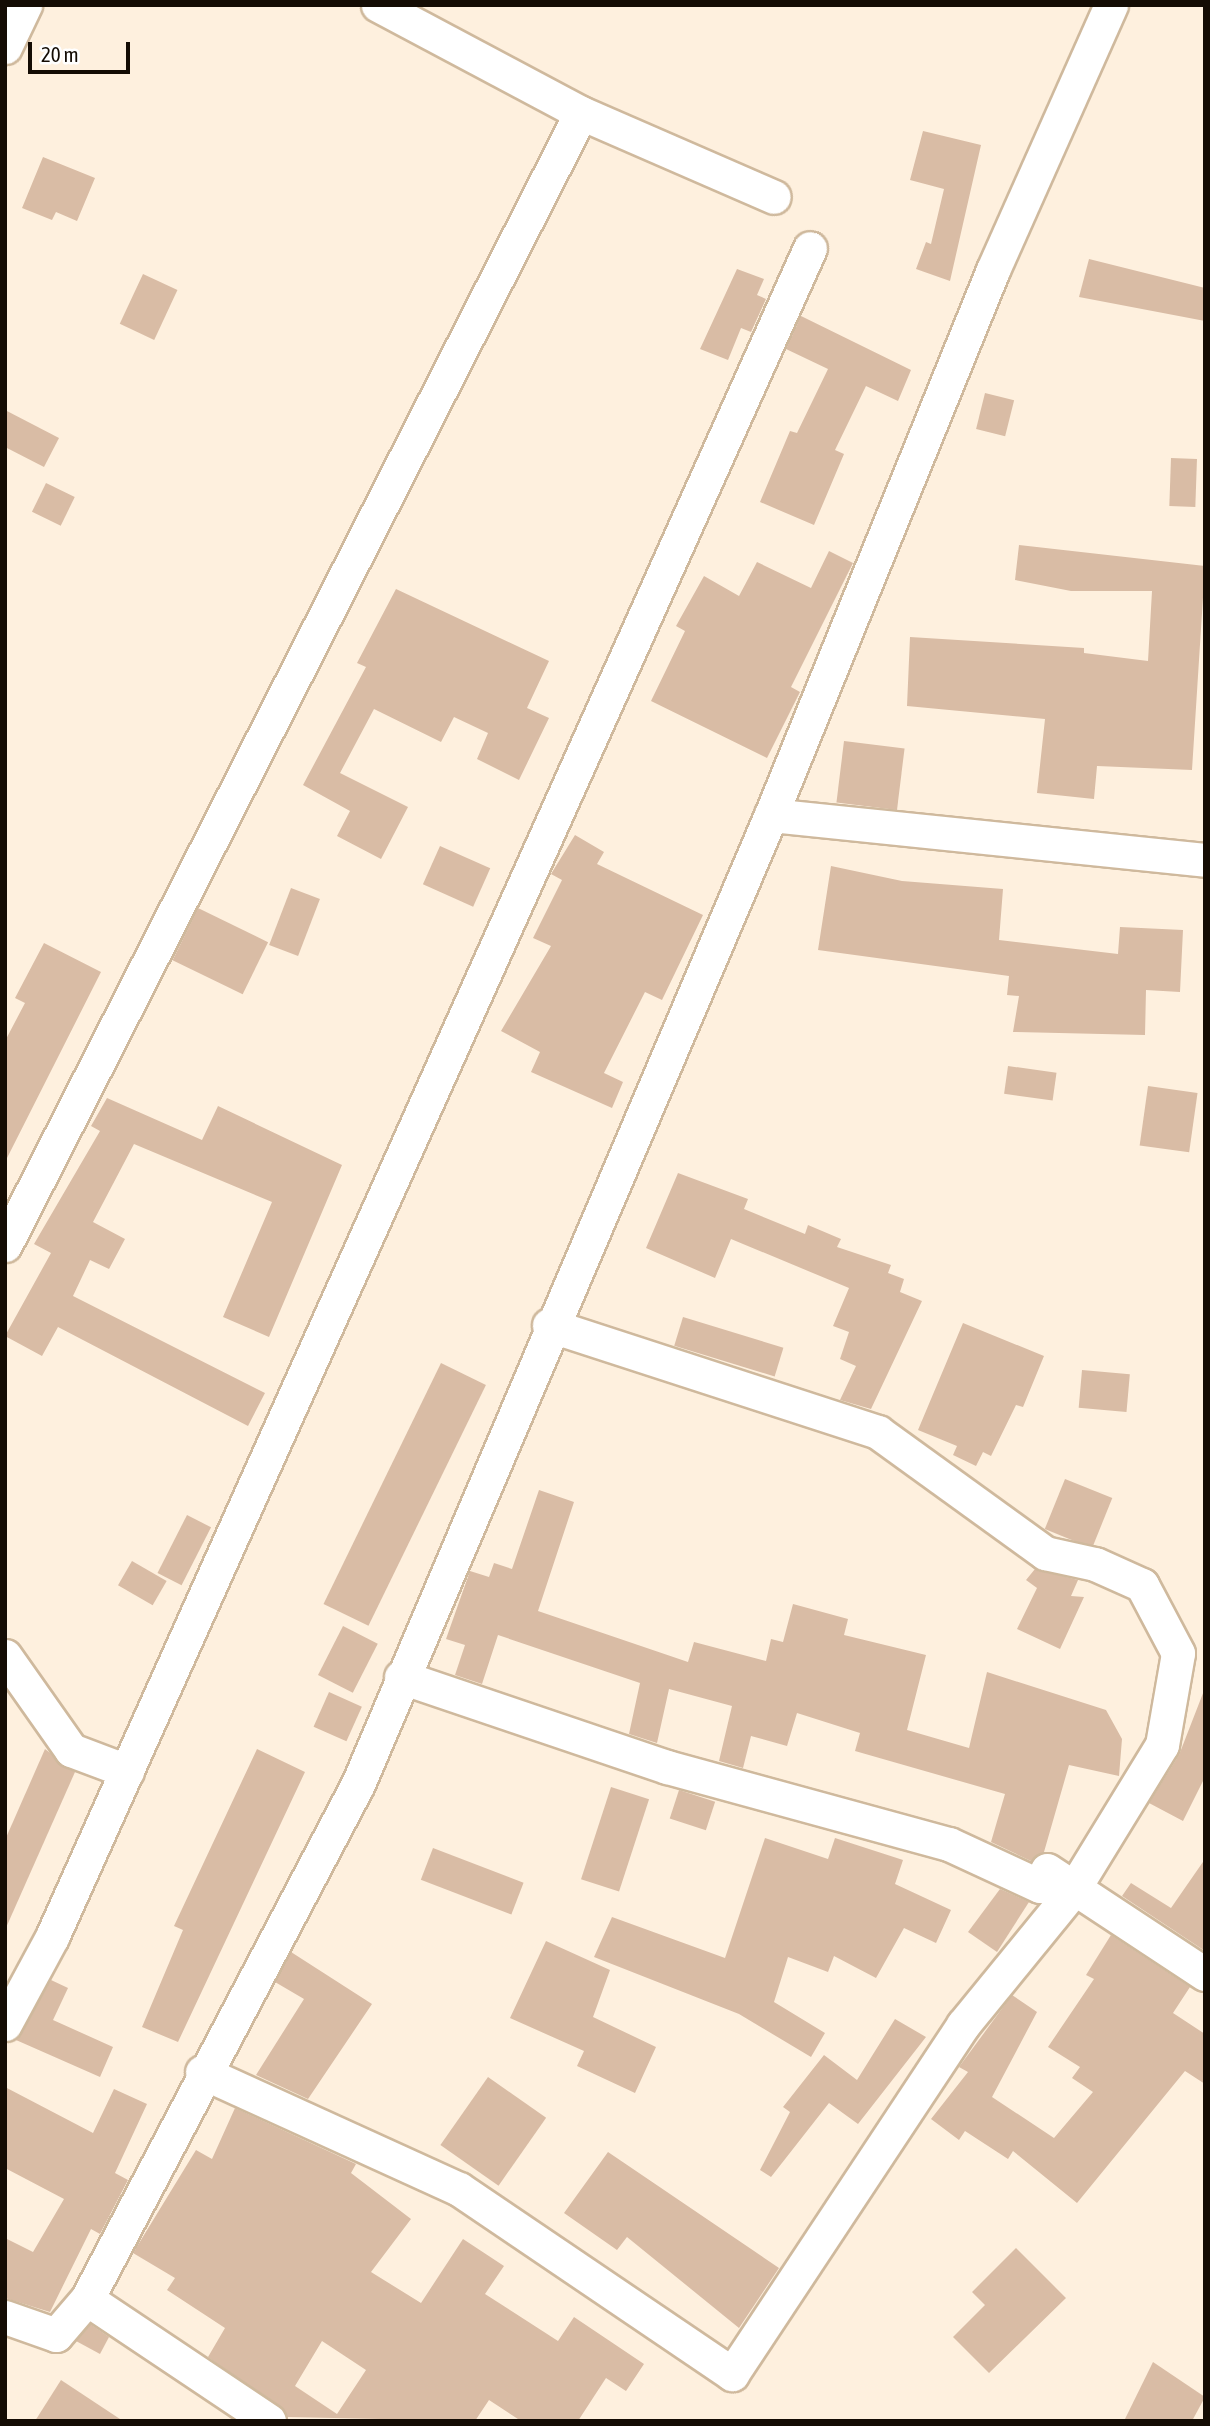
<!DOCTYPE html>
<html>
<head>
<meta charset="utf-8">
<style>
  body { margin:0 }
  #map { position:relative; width:1210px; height:2426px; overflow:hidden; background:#fef0de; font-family:"Asap Condensed",sans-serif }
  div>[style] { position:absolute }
  .building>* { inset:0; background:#d9bca5; transform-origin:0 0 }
  .roads { filter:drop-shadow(2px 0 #cfb99d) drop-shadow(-2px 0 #cfb99d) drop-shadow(0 2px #cfb99d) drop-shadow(0 -2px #cfb99d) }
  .street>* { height:33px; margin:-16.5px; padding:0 16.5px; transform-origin:16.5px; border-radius:16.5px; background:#fff }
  span { translate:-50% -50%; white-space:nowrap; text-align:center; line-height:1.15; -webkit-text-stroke:6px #fff; paint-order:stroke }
  .frame { position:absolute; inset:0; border:7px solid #140c04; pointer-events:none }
  .scale { position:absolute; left:28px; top:42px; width:102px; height:32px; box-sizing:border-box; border:4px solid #140c04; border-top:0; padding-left:9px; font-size:21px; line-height:24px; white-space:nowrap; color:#140c04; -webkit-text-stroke:5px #fff; paint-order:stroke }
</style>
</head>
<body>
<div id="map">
  <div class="building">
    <i style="clip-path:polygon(923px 131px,981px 145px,950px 281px,916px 269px,926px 242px,931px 244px,944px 189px,910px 180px)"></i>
    <i style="clip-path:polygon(43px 157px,95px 178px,77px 221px,56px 212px,52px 220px,22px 208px)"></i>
    <i style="clip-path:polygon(1089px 259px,1205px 288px,1205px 321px,1079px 297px)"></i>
    <i style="clip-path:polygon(737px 269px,764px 279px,757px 295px,766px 299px,751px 332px,741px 328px,728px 360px,700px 349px)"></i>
    <i style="left:143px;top:274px;width:38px;height:55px;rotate:25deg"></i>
    <i style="clip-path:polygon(801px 316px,911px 370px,898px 401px,866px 386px,835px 450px,844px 454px,814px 525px,760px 502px,790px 431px,797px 433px,828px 369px,786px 349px)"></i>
    <i style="left:985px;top:393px;width:30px;height:37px;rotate:14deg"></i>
    <i style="clip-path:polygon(5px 410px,59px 438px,44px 467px,5px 447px)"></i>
    <i style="left:1171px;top:458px;width:26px;height:48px;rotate:2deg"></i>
    <i style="left:46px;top:483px;width:32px;height:32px;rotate:26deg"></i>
    <i style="clip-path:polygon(1019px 545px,1205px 566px,1192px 770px,1097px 766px,1094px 799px,1037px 793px,1045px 719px,907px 706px,910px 637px,1084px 648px,1084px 653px,1148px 661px,1152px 591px,1071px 591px,1015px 580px)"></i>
    <i style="clip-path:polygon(829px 551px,853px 563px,791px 687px,800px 692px,767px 758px,651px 701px,685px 631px,676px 626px,704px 576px,739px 596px,757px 562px,811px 588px)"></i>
    <i style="clip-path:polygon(396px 589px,549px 661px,527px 708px,549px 718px,519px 780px,477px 759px,488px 733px,454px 717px,441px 742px,374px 709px,340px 773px,408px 807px,381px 859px,337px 836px,350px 811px,303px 785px,366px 667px,357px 663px)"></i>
    <i style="left:844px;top:741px;width:61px;height:62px;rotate:7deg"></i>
    <i style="clip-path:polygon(575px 835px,604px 852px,597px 864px,703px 915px,662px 1000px,645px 992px,604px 1073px,623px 1082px,612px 1108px,531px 1072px,540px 1052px,501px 1031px,551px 946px,533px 938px,562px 880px,551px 874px)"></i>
    <i style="left:440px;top:846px;width:55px;height:42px;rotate:24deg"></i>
    <i style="clip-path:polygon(831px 866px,902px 881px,1003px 889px,999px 940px,1118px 954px,1120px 927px,1183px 930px,1180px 992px,1146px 990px,1145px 1035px,1013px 1032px,1019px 996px,1007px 995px,1009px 976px,818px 950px)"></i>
    <i style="left:291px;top:888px;width:31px;height:61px;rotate:21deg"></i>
    <i style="left:198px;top:908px;width:78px;height:58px;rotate:26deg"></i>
    <i style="clip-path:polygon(44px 943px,101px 972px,5px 1162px,5px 1041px,25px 1003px,15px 998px)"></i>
    <i style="left:1008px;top:1066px;width:49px;height:28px;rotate:8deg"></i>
    <i style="left:1148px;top:1086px;width:50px;height:60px;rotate:8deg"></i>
    <i style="clip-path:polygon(107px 1098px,202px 1140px,218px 1106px,342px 1165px,269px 1337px,223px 1317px,272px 1202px,134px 1144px,93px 1222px,125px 1239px,109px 1269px,90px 1260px,73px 1296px,265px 1393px,248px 1426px,58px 1327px,42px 1356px,5px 1336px,51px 1253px,34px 1244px,100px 1131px,91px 1126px)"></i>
    <i style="clip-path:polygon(678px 1173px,748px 1199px,744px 1209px,805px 1234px,808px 1225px,841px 1239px,837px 1247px,891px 1265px,888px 1273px,904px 1279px,900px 1292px,922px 1301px,871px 1409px,840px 1400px,856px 1366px,840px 1359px,849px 1332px,833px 1326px,849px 1288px,731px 1239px,715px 1278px,646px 1248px)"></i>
    <i style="left:683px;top:1317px;width:105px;height:30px;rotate:17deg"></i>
    <i style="clip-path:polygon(963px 1323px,1044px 1356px,1023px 1407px,1016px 1405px,991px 1456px,983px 1452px,976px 1466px,953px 1455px,957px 1446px,918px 1430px)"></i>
    <i style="left:441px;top:1363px;width:50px;height:268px;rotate:26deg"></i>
    <i style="left:1082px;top:1370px;width:48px;height:38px;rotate:5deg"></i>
    <i style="left:1065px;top:1479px;width:51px;height:54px;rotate:22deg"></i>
    <i style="clip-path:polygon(539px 1490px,574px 1502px,538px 1611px,688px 1662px,694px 1642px,766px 1661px,771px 1639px,783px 1642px,793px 1604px,848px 1619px,844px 1635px,926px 1655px,907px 1730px,969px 1748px,987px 1672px,1106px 1710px,1122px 1739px,1119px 1776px,1069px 1765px,1044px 1852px,1031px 1861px,991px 1842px,1005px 1794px,855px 1751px,860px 1733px,797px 1713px,787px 1746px,751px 1736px,743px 1768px,719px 1761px,732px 1706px,669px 1689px,657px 1743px,629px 1734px,640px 1683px,498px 1635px,482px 1684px,455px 1675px,465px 1645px,446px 1639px,470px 1571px,489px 1577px,494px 1563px,512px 1569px)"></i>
    <i style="left:187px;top:1515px;width:27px;height:65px;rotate:27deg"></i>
    <i style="left:132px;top:1561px;width:40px;height:28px;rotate:30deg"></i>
    <i style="clip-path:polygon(1035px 1569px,1078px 1580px,1071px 1596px,1084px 1597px,1060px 1649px,1017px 1629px,1037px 1588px,1026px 1580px)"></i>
    <i style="left:343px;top:1626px;width:39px;height:55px;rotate:27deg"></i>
    <i style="clip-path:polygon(1205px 1688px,1205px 1777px,1183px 1821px,1149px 1803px,1179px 1755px)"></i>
    <i style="left:329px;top:1692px;width:36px;height:38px;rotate:24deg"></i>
    <i style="clip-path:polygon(45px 1749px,75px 1772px,5px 1930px,5px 1840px)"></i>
    <i style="clip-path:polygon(257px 1749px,305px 1772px,178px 2042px,142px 2027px,183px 1930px,174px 1926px)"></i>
    <i style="left:611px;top:1787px;width:40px;height:97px;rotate:18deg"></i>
    <i style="left:679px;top:1790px;width:38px;height:30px;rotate:18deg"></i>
    <i style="clip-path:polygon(765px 1838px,828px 1859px,835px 1838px,903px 1860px,895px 1884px,951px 1910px,936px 1943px,904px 1928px,876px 1978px,834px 1956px,828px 1972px,788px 1957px,774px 2002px,825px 2033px,811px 2057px,739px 2014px,594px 1957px,612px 1917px,725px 1958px)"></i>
    <i style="left:433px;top:1848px;width:97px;height:34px;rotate:21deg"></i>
    <i style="clip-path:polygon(1205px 1859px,1205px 1951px,1122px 1896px,1131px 1883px,1171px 1908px)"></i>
    <i style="clip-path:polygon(1000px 1889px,1029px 1902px,997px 1952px,968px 1932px)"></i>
    <i style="clip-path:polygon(1111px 1935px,1190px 1987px,1173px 2013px,1205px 2034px,1205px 2084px,1185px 2071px,1077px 2203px,1013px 2151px,1008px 2159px,965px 2131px,959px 2140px,931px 2119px,968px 2072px,959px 2067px,1012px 1995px,1037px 2012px,992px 2097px,1054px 2138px,1093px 2092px,1072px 2078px,1080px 2067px,1048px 2047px,1094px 1979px,1086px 1975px)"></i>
    <i style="clip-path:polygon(546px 1941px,610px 1970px,593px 2017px,656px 2047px,635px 2093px,577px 2066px,584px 2051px,510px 2018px)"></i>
    <i style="clip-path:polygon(291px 1952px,372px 2004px,308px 2099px,256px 2075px,304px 1999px,275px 1982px)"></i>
    <i style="clip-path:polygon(51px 1980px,68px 1988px,53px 2020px,113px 2047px,100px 2077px,16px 2040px)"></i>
    <i style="clip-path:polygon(895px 2019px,926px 2037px,858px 2124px,829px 2103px,771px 2177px,760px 2170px,790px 2112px,783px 2107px,824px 2055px,857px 2080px)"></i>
    <i style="left:488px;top:2077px;width:71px;height:83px;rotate:35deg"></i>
    <i style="clip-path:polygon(5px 2087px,93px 2133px,114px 2089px,147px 2104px,115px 2173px,128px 2180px,100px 2234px,91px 2229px,50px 2312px,5px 2298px,5px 2238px,33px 2252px,64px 2199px,5px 2168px)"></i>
    <i style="clip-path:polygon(evenodd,235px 2108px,356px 2164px,351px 2173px,411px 2219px,371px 2272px,421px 2303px,463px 2239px,504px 2266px,485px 2294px,558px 2341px,574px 2317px,644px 2364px,626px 2391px,606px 2378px,578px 2421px,521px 2421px,489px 2400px,475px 2421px,287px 2417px,208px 2357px,225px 2328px,167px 2290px,175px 2278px,133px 2253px,196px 2150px,212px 2159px,235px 2108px,322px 2341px,366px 2370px,337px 2414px,295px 2386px,322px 2341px)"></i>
    <i style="clip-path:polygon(608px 2152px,779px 2268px,739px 2328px,627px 2237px,617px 2250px,564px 2213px)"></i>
    <i style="clip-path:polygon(1016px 2248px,1066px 2298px,989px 2373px,953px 2337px,985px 2305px,972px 2292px)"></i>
    <i style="clip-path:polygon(90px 2324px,109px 2337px,100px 2354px,76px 2341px)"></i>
    <i style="clip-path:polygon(1153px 2362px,1205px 2397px,1192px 2421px,1124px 2421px)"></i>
    <i style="clip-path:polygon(61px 2380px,123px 2421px,35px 2421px)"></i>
  </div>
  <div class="roads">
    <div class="street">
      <i style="left:378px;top:5px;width:230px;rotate:28deg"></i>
      <i style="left:581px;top:113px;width:210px;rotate:23.5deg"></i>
      <i style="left:5px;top:47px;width:47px;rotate:-64.5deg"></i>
      <i style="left:771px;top:815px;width:436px;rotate:5.9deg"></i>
      <i style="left:5px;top:1245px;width:1270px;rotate:-63.03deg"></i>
      <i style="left:5px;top:1656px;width:115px;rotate:54.9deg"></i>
      <i style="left:71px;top:1750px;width:60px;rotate:20.6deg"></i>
      <i style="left:401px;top:1677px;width:281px;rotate:18.7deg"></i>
      <i style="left:667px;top:1767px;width:292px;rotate:15.3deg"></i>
      <i style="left:949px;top:1844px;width:100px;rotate:24.8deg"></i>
      <i style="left:1040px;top:1886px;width:17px;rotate:-66deg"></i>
      <i style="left:1047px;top:1870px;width:189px;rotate:33.4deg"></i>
      <i style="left:5px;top:2024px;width:99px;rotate:-61.6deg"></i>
      <i style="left:52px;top:1937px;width:1851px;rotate:-65.83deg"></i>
      <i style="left:202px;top:2072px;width:282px;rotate:24.5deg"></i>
      <i style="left:459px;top:2189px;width:330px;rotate:34.1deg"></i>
      <i style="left:732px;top:2374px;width:419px;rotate:-56.5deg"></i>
      <i style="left:963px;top:2025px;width:174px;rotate:-50.8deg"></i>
      <i style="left:1073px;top:1890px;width:170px;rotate:-58.5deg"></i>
      <i style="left:1162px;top:1745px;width:93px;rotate:-80.1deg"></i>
      <i style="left:1178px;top:1653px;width:77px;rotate:-117.9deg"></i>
      <i style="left:1142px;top:1585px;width:51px;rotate:-155.9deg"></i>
      <i style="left:1095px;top:1564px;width:51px;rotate:-167.6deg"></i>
      <i style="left:1045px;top:1553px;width:206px;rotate:-144.1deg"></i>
      <i style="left:878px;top:1432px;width:346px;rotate:-162deg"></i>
      <i style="left:87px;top:2299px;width:219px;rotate:33.8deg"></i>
      <i style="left:5px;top:2317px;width:54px;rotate:19.4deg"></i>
      <i style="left:56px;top:2335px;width:48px;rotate:-49.3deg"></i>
      <i style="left:87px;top:2299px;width:582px;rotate:-62.25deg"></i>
      <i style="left:358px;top:1784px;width:1053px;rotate:-66.92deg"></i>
      <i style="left:771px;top:815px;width:588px;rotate:-67.84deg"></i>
      <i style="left:993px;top:270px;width:290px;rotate:-66deg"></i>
    </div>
  </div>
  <div class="frame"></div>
  <div class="scale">20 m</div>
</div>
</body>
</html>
